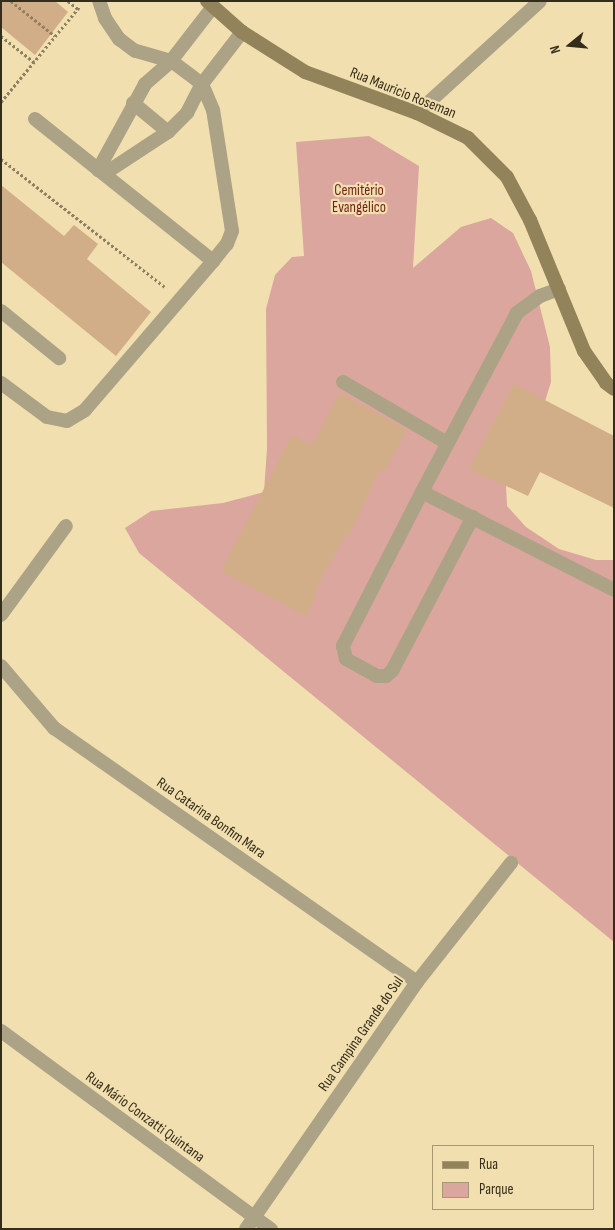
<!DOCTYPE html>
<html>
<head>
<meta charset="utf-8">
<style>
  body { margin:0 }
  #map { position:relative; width:615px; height:1230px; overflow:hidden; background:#f1dfaf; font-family:"Sofia Sans Condensed",sans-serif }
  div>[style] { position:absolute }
  .green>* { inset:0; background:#daa69e }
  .building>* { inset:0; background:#d1ae88 }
  .path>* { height:3px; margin-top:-1.5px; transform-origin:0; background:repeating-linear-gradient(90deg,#8d8161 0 2.5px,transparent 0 5px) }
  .service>* { height:14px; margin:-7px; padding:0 7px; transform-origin:7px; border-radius:7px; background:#aca286 }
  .minor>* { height:14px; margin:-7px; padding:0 7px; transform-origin:7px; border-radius:7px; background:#aca286 }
  .secondary>* { height:14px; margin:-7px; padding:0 7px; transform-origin:7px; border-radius:7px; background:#93835a }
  span { translate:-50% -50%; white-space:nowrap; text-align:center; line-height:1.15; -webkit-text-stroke:4.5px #f1dfaf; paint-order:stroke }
  .street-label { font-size:15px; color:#342d1a }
  .park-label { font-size:15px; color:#731f18 }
  .frame { position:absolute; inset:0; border:2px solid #342d1a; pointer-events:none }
  .legend { position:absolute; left:432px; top:1145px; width:162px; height:65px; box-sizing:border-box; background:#f1dfaf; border:1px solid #a59873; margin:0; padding:6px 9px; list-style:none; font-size:15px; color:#342d1a }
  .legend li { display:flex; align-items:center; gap:10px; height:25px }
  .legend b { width:25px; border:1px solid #a59873 }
  .north { position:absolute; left:545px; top:20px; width:50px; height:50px; -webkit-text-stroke:4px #f1dfaf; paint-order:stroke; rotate:253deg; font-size:14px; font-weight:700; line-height:20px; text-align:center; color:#342d1a }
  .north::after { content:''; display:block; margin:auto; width:18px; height:22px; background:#342d1a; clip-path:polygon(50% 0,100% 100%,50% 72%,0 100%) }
</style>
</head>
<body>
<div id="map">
  <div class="green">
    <i style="clip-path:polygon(369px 136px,419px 166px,413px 268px,461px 227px,491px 218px,513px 233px,531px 271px,550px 347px,551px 382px,541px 414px,505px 464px,507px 506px,526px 527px,559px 549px,596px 560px,614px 560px,614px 942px,139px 553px,125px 528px,151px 511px,223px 503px,264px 492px,267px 448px,266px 309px,275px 275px,292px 257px,304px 256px,296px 142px)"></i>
  </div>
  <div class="building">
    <i style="clip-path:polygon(1px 1px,55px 1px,68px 12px,35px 55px,1px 27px)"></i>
    <i style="clip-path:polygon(1px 185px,64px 236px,74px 225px,98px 244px,87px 259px,151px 312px,116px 356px,1px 262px)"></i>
    <i style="clip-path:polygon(514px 384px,614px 436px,614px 508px,540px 472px,528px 496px,469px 469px)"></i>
    <i style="clip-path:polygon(340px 393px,407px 430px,384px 472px,380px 470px,348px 537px,345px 536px,314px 593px,317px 595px,306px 616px,221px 571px,292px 435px,312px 445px)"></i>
  </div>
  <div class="path">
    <i style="left:11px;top:1px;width:56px;rotate:38.5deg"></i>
    <i style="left:68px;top:1px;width:13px;rotate:39deg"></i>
    <i style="left:1px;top:36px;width:42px;rotate:38.2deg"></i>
    <i style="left:1px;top:102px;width:124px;rotate:-50.5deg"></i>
    <i style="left:1px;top:159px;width:209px;rotate:38deg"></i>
  </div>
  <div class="service">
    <i style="left:133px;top:103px;width:45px;rotate:39.6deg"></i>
    <i style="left:35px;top:119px;width:228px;rotate:38.6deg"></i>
    <i style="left:98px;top:170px;width:98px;rotate:-61.3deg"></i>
    <i style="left:145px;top:84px;width:35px;rotate:-41deg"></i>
    <i style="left:171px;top:61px;width:67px;rotate:-52.3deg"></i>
    <i style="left:104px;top:174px;width:77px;rotate:-33.3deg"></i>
    <i style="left:168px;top:132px;width:27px;rotate:-45deg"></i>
    <i style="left:187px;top:113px;width:33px;rotate:-63deg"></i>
    <i style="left:202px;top:84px;width:66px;rotate:-52.4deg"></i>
    <i style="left:559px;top:289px;width:20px;rotate:160deg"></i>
    <i style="left:540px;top:296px;width:29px;rotate:144deg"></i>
    <i style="left:517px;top:313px;width:203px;rotate:118deg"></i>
    <i style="left:422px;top:492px;width:216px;rotate:27deg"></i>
    <i style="left:1px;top:311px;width:75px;rotate:39deg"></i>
    <i style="left:343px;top:382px;width:121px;rotate:30.4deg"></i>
    <i style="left:1px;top:383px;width:57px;rotate:36.5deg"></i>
    <i style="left:47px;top:417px;width:20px;rotate:11deg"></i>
    <i style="left:67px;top:421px;width:21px;rotate:-31deg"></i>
    <i style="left:85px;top:410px;width:196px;rotate:-49.3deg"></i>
    <i style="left:213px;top:261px;width:22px;rotate:-51deg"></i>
    <i style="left:227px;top:244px;width:14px;rotate:-69deg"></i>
    <i style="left:232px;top:231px;width:122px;rotate:-98.9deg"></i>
    <i style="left:213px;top:110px;width:28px;rotate:-113deg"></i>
    <i style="left:202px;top:84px;width:39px;rotate:-143deg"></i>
    <i style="left:171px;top:61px;width:37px;rotate:-164deg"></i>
    <i style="left:135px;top:51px;width:20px;rotate:-143deg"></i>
    <i style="left:119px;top:39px;width:25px;rotate:-124deg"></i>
    <i style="left:105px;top:18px;width:18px;rotate:-109deg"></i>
    <i style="left:422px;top:492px;width:173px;rotate:117.2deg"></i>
    <i style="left:343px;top:646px;width:13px;rotate:77deg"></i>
    <i style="left:346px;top:659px;width:35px;rotate:29deg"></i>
    <i style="left:377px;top:676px;width:9px"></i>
    <i style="left:386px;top:676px;width:8px;rotate:-40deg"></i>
    <i style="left:392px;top:671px;width:174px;rotate:-62.3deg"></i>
  </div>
  <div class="minor">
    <i style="left:417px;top:113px;width:166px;rotate:-42.3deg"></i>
    <i style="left:1px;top:615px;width:110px;rotate:-53.9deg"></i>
    <i style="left:1px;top:666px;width:82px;rotate:49.5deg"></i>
    <i style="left:54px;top:728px;width:443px;rotate:35deg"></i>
    <i style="left:1px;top:1031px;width:335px;rotate:36.3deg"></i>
    <i style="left:246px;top:1229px;width:300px;rotate:-55.3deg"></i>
    <i style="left:417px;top:982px;width:152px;rotate:-51.7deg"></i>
  </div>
  <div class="secondary">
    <i style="left:207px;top:1px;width:47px;rotate:41.5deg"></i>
    <i style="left:242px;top:32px;width:75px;rotate:32.4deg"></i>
    <i style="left:305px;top:72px;width:119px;rotate:20.1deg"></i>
    <i style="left:417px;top:113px;width:57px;rotate:26.1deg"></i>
    <i style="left:468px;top:138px;width:55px;rotate:45deg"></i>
    <i style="left:507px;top:177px;width:49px;rotate:61.9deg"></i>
    <i style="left:530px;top:220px;width:142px;rotate:67.6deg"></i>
    <i style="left:584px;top:351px;width:39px;rotate:55deg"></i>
    <i style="left:606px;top:383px;width:10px;rotate:37deg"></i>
  </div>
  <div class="street-label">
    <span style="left:403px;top:93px;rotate:22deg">Rua Mauricio Roseman</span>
    <span style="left:211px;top:818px;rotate:35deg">Rua Catarina Bonfim Mara</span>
    <span style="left:361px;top:1034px;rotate:-55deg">Rua Campina Grande do Sul</span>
    <span style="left:145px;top:1117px;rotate:36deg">Rua Mário Conzatti Quintana</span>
  </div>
  <div class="park-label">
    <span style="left:359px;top:199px">Cemitério<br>Evangélico</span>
  </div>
  <div class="frame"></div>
  <ul class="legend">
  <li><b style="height:6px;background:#93835a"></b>Rua</li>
  <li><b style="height:14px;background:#daa69e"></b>Parque</li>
  </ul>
  <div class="north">N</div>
</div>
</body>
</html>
